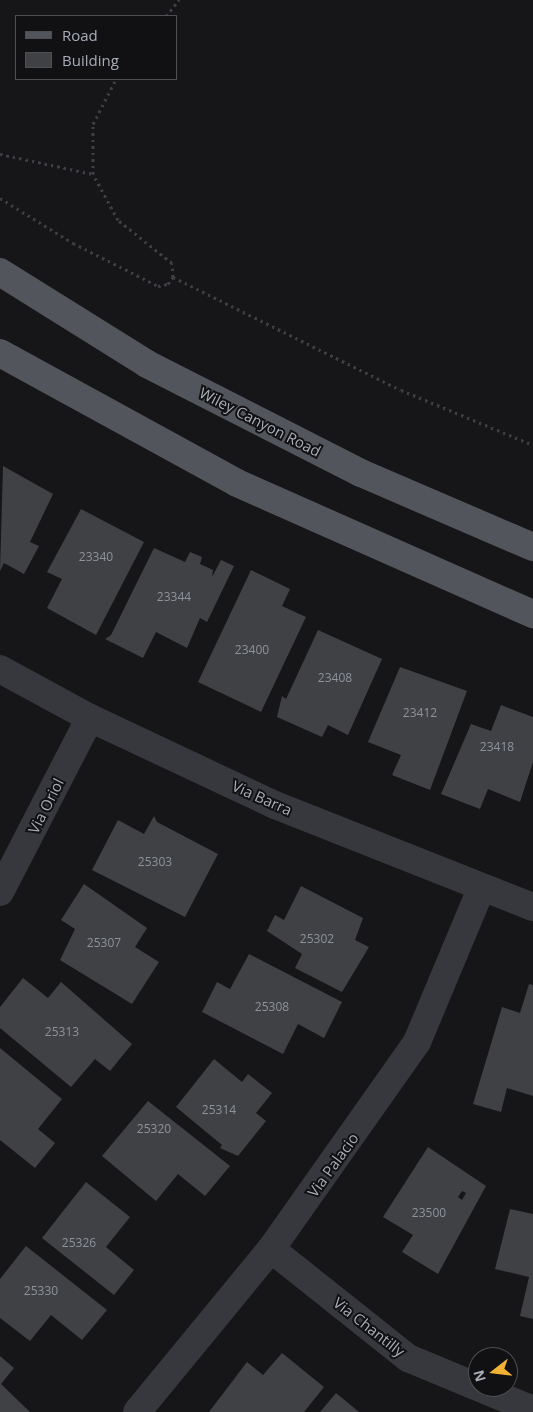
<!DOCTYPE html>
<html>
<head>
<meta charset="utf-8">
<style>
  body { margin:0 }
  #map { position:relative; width:533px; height:1412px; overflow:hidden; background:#161618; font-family:"Open Sans",sans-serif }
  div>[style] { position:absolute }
  .building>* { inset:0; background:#404145 }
  .path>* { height:3px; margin-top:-1.5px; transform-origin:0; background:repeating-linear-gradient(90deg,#3d3f44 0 2.5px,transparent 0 6.5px) }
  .minor>* { height:28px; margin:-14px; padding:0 14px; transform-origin:14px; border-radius:14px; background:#37383d }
  .major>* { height:28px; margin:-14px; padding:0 14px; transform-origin:14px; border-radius:14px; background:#53555c }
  span { translate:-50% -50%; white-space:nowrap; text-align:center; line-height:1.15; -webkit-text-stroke:4px #111113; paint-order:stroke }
  .number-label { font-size:12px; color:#8e929b }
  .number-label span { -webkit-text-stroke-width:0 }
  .street-label { font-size:15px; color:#a8adb8 }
  .legend { position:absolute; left:15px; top:15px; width:162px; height:65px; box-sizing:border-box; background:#111113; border:1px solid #4d4f55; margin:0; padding:6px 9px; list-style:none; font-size:15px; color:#a8adb8 }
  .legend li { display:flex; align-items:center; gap:10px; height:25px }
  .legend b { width:25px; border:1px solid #4d4f55 }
  .north { position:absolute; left:468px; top:1347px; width:50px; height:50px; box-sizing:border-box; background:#111113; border:1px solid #4d4f55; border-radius:50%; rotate:254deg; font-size:14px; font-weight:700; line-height:20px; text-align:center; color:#a8adb8 }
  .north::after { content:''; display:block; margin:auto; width:18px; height:22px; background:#f2b134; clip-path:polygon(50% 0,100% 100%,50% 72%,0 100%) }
</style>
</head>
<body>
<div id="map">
  <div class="building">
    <i style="clip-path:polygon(3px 466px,53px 494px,30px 542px,39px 546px,24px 574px,4px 563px,0 571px)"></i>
    <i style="clip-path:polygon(81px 509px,144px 542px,96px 635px,47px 608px,62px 579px,47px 572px)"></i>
    <i style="clip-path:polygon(154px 548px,185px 562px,190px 552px,202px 557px,200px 564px,213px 570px,212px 577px,221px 560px,234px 566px,207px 622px,200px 618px,187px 648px,156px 632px,143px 658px,105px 639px,111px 635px)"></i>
    <i style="clip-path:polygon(251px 570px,290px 589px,282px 606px,306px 617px,261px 712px,198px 682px)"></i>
    <i style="clip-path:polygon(318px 630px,382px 659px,348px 735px,328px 725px,322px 737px,277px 717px,282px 696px,286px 699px)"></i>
    <i style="clip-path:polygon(400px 667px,467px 691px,430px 790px,392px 775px,401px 755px,368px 742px)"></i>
    <i style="clip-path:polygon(501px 705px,533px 717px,533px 762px,520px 802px,488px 789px,480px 809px,441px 794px,471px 724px,491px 731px)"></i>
    <i style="clip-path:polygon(154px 816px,157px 822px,218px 854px,185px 917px,92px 870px,118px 820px,144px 834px)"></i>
    <i style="clip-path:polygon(84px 884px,147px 928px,135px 947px,159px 962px,132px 1004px,60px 960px,75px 929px,61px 920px)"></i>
    <i style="clip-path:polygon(301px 886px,363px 918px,355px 940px,369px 947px,342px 992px,295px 968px,302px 954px,267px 931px,275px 915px,284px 920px)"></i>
    <i style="clip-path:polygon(249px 954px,342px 1002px,324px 1038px,298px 1024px,283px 1054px,202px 1012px,217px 982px,230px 989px)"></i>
    <i style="clip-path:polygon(23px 978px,48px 998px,61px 982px,132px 1044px,110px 1071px,95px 1059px,71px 1087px,0 1028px,0 1007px)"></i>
    <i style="clip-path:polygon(529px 984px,533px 985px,533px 1096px,507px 1088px,501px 1112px,473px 1104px,502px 1007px,520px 1013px)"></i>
    <i style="clip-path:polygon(0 1048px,62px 1099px,38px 1129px,55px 1143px,35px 1168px,0 1140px)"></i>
    <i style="clip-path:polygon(214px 1059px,242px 1082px,248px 1074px,272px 1093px,256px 1113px,266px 1121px,238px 1156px,220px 1148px,222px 1145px,176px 1107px)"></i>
    <i style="clip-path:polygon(148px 1101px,230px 1166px,205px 1196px,178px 1174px,156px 1201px,102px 1156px)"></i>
    <i style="clip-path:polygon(evenodd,428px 1147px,486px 1186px,438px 1274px,402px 1252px,413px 1235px,383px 1217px,428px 1147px,462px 1191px,466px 1193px,462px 1200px,458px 1197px,462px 1191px)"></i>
    <i style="clip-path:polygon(86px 1182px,130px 1217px,106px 1247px,134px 1270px,114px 1295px,42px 1238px)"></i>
    <i style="clip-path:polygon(510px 1209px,533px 1214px,533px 1319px,520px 1316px,529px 1277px,495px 1269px)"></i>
    <i style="clip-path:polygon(26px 1246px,107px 1310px,82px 1340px,51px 1315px,30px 1341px,0 1318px,0 1279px)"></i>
    <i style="clip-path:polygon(282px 1353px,324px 1387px,304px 1412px,209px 1412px,247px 1362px,263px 1375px)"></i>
    <i style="clip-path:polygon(0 1356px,14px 1368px,1px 1384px,30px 1412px,0 1412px)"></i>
    <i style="clip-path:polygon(336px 1393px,359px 1412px,320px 1412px)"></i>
  </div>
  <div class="path">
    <i style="left:166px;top:16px;width:21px;rotate:-51deg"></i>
    <i style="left:0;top:154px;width:95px;rotate:12.1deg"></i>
    <i style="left:0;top:198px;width:86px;rotate:31.7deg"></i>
    <i style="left:73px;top:243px;width:95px;rotate:26.8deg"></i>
    <i style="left:158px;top:286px;width:10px;rotate:-11deg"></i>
    <i style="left:168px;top:284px;width:9px;rotate:-54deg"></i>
    <i style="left:173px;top:277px;width:14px;rotate:-94deg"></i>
    <i style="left:172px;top:263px;width:69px;rotate:-141.5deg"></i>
    <i style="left:118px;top:220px;width:52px;rotate:-118.5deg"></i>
    <i style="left:93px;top:174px;width:50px;rotate:-90deg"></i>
    <i style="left:93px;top:124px;width:51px;rotate:-62.9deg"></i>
    <i style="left:173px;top:277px;width:254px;rotate:26.4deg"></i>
    <i style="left:401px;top:390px;width:143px;rotate:22.6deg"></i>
  </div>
  <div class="minor">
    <i style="left:0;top:669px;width:102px;rotate:28.6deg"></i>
    <i style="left:90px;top:718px;width:204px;rotate:25.2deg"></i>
    <i style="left:275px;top:805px;width:277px;rotate:21.6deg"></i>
    <i style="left:0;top:892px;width:196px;rotate:-62.7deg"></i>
    <i style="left:271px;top:1249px;width:175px;rotate:38.5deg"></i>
    <i style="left:408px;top:1358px;width:135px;rotate:22.6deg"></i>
    <i style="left:137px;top:1412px;width:211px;rotate:-50.6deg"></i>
    <i style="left:271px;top:1249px;width:253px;rotate:-54.8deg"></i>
    <i style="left:417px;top:1042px;width:166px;rotate:-67.3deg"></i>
  </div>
  <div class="major">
    <i style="left:0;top:272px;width:173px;rotate:32deg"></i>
    <i style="left:147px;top:364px;width:240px;rotate:27deg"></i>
    <i style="left:361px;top:473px;width:187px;rotate:23.3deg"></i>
    <i style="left:0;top:353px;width:270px;rotate:28.7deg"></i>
    <i style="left:237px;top:483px;width:324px;rotate:23.9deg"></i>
  </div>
  <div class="number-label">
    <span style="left:96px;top:557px">23340</span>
    <span style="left:174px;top:597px">23344</span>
    <span style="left:252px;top:650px">23400</span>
    <span style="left:335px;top:678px">23408</span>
    <span style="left:420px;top:713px">23412</span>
    <span style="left:497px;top:747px">23418</span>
    <span style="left:155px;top:862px">25303</span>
    <span style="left:317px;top:939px">25302</span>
    <span style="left:104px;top:943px">25307</span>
    <span style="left:272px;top:1007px">25308</span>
    <span style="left:62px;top:1032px">25313</span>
    <span style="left:219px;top:1110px">25314</span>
    <span style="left:154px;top:1129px">25320</span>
    <span style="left:429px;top:1213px">23500</span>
    <span style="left:79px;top:1243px">25326</span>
    <span style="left:41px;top:1291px">25330</span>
  </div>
  <div class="street-label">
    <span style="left:260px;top:422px;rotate:27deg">Wiley Canyon Road</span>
    <span style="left:262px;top:798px;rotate:24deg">Via Barra</span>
    <span style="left:46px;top:806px;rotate:-63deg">Via Oriol</span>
    <span style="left:333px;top:1165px;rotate:-54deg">Via Palacio</span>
    <span style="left:369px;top:1327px;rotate:38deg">Via Chantilly</span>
  </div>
  <ul class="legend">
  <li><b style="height:6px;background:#53555c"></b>Road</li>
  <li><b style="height:14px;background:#404145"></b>Building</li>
  </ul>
  <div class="north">N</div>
</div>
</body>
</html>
